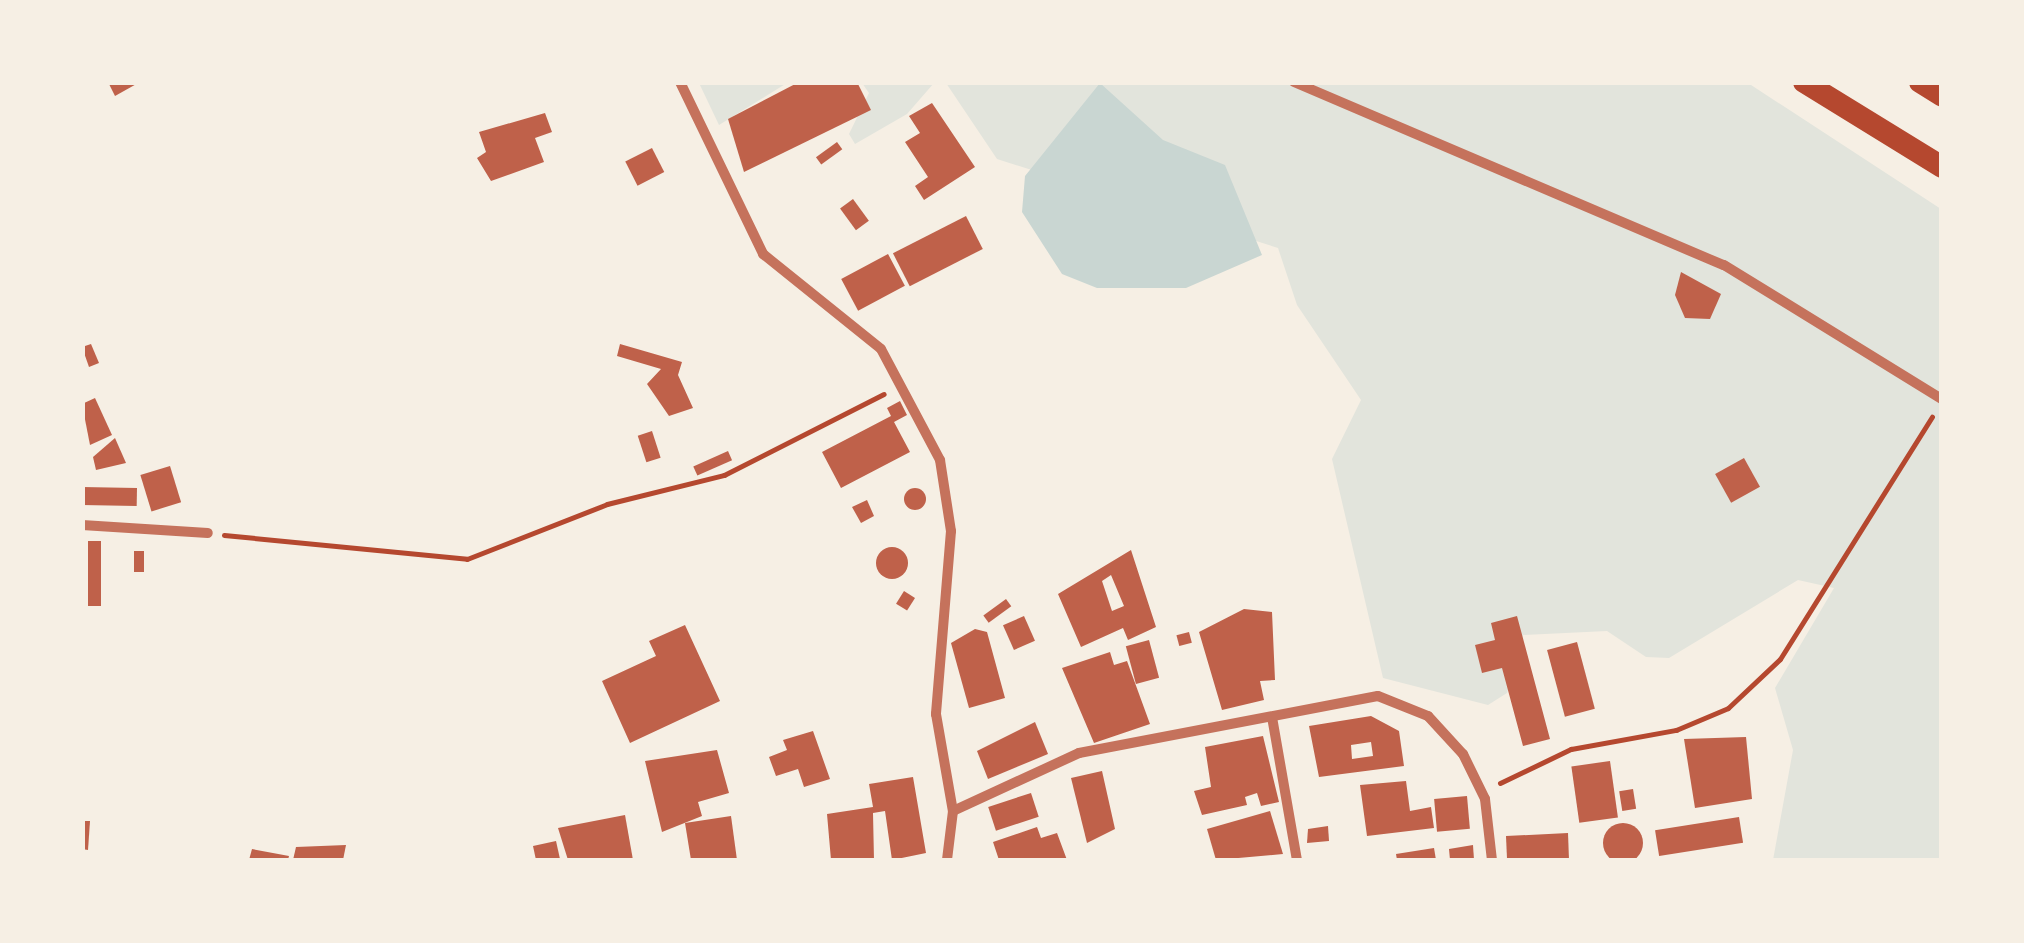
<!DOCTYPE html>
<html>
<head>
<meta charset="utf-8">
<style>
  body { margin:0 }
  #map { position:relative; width:2024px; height:943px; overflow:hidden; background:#f6efe4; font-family:"Nunito Sans",sans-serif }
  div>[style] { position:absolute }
  .green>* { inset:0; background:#e2e4dc }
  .water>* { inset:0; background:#c9d6d2 }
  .building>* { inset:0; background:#bf614a; transform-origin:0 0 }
  .round { border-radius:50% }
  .path>* { height:5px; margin:-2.5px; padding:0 2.5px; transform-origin:2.5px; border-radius:2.5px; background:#b5482f }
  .minor>* { height:10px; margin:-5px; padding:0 5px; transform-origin:5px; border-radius:5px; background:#c5725c }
  .motorway>* { height:22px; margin:-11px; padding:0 11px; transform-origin:11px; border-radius:11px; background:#b5482f }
  span { translate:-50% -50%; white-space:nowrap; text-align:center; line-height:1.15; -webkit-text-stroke:9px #f6efe4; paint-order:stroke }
  .frame { position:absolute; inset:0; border:85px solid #f6efe4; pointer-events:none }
</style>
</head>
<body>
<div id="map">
  <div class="green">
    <i style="clip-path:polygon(699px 83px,787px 83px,719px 125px)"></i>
    <i style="clip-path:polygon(862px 83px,934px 83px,907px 114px,855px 144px,849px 134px,869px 93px)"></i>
    <i style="clip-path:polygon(946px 83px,1748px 83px,1941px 209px,1941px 860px,1773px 860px,1793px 750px,1775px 688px,1834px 588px,1798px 580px,1669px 658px,1646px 657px,1607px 631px,1523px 635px,1507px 693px,1488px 705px,1383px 678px,1332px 459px,1361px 400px,1297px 305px,1278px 248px,997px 159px)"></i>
  </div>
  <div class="water">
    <i style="clip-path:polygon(1100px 83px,1163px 140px,1225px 165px,1262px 255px,1186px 288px,1097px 288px,1062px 274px,1022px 212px,1025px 176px)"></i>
  </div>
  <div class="building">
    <i style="clip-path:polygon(108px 82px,140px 82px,115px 96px)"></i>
    <i style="clip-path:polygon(799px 82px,857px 82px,871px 110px,744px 172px,728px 119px)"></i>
    <i style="clip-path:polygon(932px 103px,975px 167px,924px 200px,915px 186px,928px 177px,905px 142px,920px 133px,909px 116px)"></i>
    <i style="clip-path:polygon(545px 113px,552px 132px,535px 138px,544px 162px,491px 181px,477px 158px,486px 152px,479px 132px)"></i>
    <i style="left:837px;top:142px;width:9px;height:26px;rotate:54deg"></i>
    <i style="left:652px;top:148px;width:27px;height:30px;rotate:63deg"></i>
    <i style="left:853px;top:199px;width:27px;height:16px;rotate:54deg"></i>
    <i style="left:966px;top:216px;width:37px;height:82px;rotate:63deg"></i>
    <i style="left:888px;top:254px;width:36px;height:53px;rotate:62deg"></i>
    <i style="clip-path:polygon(1681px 272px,1721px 294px,1710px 319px,1685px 318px,1675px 295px)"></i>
    <i style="clip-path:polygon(91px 344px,99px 363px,89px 367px,82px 347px)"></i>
    <i style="clip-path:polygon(620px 344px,682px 362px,678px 375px,693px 408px,669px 416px,647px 384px,661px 369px,617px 356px)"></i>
    <i style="clip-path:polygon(95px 398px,112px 435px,90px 445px,82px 404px)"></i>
    <i style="clip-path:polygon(900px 401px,907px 415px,894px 422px,910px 452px,841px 488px,822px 452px,891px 416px,887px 408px)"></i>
    <i style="left:652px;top:431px;width:28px;height:15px;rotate:72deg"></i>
    <i style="clip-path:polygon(115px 438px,126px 463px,96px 470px,93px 457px)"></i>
    <i style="left:728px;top:451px;width:10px;height:38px;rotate:66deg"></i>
    <i style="left:1744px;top:458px;width:33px;height:33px;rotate:61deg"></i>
    <i style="left:170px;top:466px;width:38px;height:31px;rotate:73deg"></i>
    <i style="left:82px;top:487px;width:55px;height:18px;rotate:1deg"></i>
    <i class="round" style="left:904px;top:488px;width:22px;height:22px"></i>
    <i style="clip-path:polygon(867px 500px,874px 516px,861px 523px,852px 507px)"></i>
    <i style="left:88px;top:541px;width:13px;height:65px"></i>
    <i class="round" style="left:876px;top:547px;width:32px;height:32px"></i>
    <i style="clip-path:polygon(evenodd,1131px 550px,1156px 627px,1128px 640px,1123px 628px,1081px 647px,1058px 594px,1131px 550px,1111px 575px,1124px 606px,1112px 611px,1102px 581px,1111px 575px)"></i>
    <i style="left:134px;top:551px;width:10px;height:21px"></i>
    <i style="left:904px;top:591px;width:13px;height:15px;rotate:32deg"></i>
    <i style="left:1006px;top:599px;width:9px;height:28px;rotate:54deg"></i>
    <i style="clip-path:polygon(1244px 609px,1272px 612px,1275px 680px,1260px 681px,1264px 700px,1222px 710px,1199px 632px)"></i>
    <i style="left:1024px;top:616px;width:27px;height:23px;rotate:66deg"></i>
    <i style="clip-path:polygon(1517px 616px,1550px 739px,1523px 746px,1502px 668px,1482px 673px,1475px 645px,1495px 640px,1491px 623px)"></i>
    <i style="clip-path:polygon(685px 625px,720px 701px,630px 743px,602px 681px,656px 656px,649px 641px)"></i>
    <i style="clip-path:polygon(975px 629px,987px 632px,1005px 698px,969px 708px,951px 643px)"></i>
    <i style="left:1189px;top:632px;width:11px;height:13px;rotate:75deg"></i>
    <i style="left:1149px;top:640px;width:39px;height:24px;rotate:75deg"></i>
    <i style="left:1577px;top:642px;width:69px;height:31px;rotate:75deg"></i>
    <i style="clip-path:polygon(1110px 652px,1114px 665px,1127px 661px,1150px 724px,1094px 743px,1062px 668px)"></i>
    <i style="clip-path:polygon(evenodd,1371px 716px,1399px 731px,1404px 766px,1319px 777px,1309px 726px,1371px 716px,1371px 742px,1373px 756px,1352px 759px,1351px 745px,1371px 742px)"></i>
    <i style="clip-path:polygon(1035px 722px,1048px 754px,988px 779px,977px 751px)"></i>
    <i style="clip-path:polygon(813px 731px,830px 779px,804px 787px,798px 769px,776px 776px,769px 757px,787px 750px,783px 740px)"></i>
    <i style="clip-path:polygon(1263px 736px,1279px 802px,1261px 806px,1257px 793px,1245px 797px,1247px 805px,1202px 815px,1194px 791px,1211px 787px,1205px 747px)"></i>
    <i style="clip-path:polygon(1746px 737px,1752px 799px,1695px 808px,1684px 739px)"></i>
    <i style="clip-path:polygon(717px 750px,729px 793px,698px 802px,702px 816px,662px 832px,645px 761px)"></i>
    <i style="left:1610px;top:761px;width:57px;height:39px;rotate:82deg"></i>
    <i style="clip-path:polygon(1102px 771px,1115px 829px,1087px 843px,1071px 778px)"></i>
    <i style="clip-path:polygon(913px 777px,926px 853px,892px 860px,885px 811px,873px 813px,874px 860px,831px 860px,827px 814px,873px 807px,869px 784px)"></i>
    <i style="clip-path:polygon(1406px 781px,1410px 811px,1431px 807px,1434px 828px,1367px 836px,1360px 785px)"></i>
    <i style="left:1633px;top:789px;width:20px;height:14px;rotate:81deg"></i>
    <i style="left:1031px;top:793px;width:25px;height:45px;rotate:72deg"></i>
    <i style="left:1467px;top:796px;width:33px;height:33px;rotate:85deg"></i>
    <i style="clip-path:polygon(1270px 811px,1283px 854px,1216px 860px,1207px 829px)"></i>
    <i style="clip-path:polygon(625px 815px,633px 860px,568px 860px,558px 828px)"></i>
    <i style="clip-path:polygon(731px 816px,737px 860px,691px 860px,685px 823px)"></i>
    <i style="left:1739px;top:817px;width:26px;height:85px;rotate:81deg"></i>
    <i style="clip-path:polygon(82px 821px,90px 821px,88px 850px,82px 849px)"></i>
    <i class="round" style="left:1603px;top:823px;width:40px;height:40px"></i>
    <i style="clip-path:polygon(1328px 826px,1329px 841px,1307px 843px,1308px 829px)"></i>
    <i style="clip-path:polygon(1037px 827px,1041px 838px,1057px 833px,1067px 860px,999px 860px,993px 842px)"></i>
    <i style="clip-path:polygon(1568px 833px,1569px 860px,1507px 859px,1506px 836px)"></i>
    <i style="clip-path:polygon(556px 841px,560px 859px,536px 860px,533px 846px)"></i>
    <i style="clip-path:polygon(346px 845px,343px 860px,293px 860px,296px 847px)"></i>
    <i style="clip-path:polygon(1473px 845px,1474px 860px,1450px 860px,1449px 849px)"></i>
    <i style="clip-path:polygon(1434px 848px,1436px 860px,1397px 860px,1396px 854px)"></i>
    <i style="clip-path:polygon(252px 849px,289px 856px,288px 860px,249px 860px)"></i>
  </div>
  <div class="path">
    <i style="left:224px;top:535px;width:244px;rotate:5.6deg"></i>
    <i style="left:467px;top:559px;width:150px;rotate:-21.4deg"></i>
    <i style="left:607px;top:504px;width:121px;rotate:-13.9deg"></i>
    <i style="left:724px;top:475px;width:179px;rotate:-26.9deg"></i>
    <i style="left:1500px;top:783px;width:79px;rotate:-25.6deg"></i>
    <i style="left:1571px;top:749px;width:107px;rotate:-10.3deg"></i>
    <i style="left:1676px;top:730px;width:56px;rotate:-22.9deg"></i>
    <i style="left:1728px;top:708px;width:71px;rotate:-43.3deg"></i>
    <i style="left:1780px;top:659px;width:286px;rotate:-57.9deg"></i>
  </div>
  <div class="minor">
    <i style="left:680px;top:82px;width:191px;rotate:64.2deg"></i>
    <i style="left:763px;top:254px;width:151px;rotate:38.8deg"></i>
    <i style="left:881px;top:349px;width:126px;rotate:62deg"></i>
    <i style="left:940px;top:460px;width:72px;rotate:81.2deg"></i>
    <i style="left:951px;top:531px;width:184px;rotate:94.7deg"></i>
    <i style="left:936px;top:714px;width:98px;rotate:80.1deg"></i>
    <i style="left:953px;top:811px;width:49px;rotate:97deg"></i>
    <i style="left:1294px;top:82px;width:467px;rotate:23.1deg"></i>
    <i style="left:1724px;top:265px;width:256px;rotate:31.6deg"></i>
    <i style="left:82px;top:525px;width:126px;rotate:3.6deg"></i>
    <i style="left:1272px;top:717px;width:145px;rotate:80.1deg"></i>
    <i style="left:953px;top:811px;width:139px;rotate:-24.7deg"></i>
    <i style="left:1079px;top:753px;width:304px;rotate:-10.8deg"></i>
    <i style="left:1378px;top:696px;width:54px;rotate:21.8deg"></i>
    <i style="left:1428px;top:716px;width:52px;rotate:47.4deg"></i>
    <i style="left:1463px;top:754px;width:50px;rotate:63.9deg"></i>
    <i style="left:1485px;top:799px;width:61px;rotate:83.5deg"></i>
  </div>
  <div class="motorway">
    <i style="left:1804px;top:82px;width:162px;rotate:31.6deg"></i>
    <i style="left:1920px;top:82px;width:26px;rotate:32deg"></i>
  </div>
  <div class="frame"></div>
</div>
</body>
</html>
